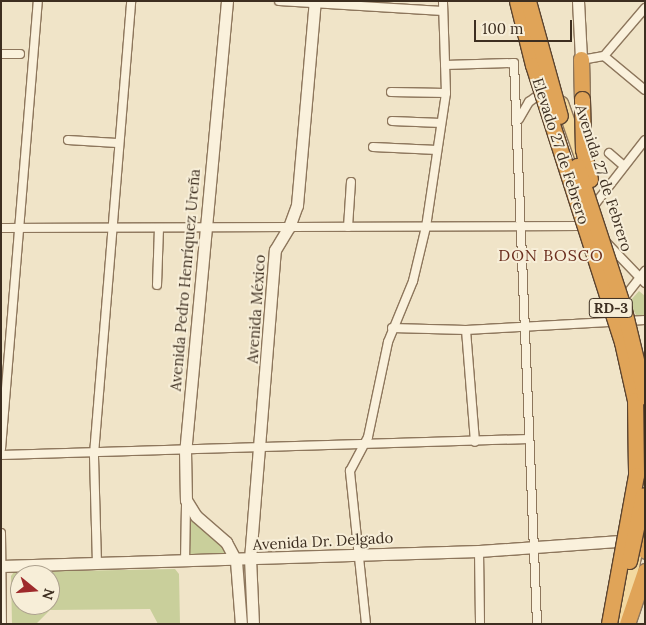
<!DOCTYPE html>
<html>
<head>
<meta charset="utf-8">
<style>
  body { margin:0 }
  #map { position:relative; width:646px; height:625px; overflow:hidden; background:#f0e4c8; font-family:Lora,serif }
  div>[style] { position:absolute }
  .green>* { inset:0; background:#c9cf9b }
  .roads { filter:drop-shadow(1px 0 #8d765c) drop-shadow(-1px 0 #8d765c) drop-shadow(0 1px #8d765c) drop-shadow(0 -1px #8d765c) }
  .street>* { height:8px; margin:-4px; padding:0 4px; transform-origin:4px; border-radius:4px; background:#faf1dc }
  .secondary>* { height:11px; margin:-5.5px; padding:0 5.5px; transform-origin:5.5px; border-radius:5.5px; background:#faf1dc }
  .primary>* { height:12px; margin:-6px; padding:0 6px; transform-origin:6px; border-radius:6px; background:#f3d9a0 }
  .highway>* { height:15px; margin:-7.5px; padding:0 7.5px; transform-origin:7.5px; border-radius:7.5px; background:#e0a458 }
  .bridges { filter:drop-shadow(1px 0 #5b4430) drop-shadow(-1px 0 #5b4430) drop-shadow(0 1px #5b4430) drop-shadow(0 -1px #5b4430) }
  .highway-bridge>* { height:15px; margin:-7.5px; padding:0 7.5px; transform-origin:7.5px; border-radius:7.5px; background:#e0a458 }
  span { translate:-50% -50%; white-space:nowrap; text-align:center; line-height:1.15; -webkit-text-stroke:4px #f7eed8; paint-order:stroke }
  .shield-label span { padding:1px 4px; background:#f7eed8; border:1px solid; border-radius:4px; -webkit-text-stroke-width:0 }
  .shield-label { font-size:14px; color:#3d2e20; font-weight:700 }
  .street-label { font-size:15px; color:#3d2e20 }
  .neighbourhood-label { font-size:16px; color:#6b2e1e; letter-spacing:1px }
  .frame { position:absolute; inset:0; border:2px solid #3d2e20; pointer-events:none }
  .north { position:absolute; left:10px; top:565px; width:50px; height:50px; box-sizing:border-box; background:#f7eed8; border:1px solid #ada18e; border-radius:50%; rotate:107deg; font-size:14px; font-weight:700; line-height:20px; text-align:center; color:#3d2e20 }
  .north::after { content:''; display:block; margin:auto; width:18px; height:22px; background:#9e2a2b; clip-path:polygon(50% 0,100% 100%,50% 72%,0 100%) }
  .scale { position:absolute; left:474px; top:20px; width:98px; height:22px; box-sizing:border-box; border:2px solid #3d2e20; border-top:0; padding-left:6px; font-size:15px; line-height:18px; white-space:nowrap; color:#3d2e20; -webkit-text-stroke:4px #f7eed8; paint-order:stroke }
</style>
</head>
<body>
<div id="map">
  <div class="green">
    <i style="clip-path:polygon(639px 291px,645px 296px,645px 316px,636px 315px,629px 302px)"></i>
    <i style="clip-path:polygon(188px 512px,217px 537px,231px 559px,187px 561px)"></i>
    <i style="clip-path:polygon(evenodd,175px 569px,179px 574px,180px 624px,158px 624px,150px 609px,50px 610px,36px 624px,12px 624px,11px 576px,14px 572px,175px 569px,20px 575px,50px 575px,50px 605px,20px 605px,20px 575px)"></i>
  </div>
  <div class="roads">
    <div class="street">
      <i style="left:279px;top:1px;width:164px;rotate:3.5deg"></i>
      <i style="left:1px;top:54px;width:19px"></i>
      <i style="left:604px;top:56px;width:63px;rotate:-49.5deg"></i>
      <i style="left:581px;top:60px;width:23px;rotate:-10deg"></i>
      <i style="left:604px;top:56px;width:53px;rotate:39.7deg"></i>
      <i style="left:445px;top:65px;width:69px;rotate:-1.7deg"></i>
      <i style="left:514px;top:63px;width:561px;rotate:87.65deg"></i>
      <i style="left:391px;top:92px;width:55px;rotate:1deg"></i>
      <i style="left:519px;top:119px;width:20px;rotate:-60deg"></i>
      <i style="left:529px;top:102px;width:15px;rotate:-37deg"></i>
      <i style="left:392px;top:121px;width:49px;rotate:2.3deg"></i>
      <i style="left:68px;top:140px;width:49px;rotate:3.5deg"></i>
      <i style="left:373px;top:147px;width:64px;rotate:2.7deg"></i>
      <i style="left:609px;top:153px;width:18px;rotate:41deg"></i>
      <i style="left:592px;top:208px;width:86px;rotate:-52.1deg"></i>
      <i style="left:348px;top:227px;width:45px;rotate:-86.2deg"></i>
      <i style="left:1px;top:228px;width:581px;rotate:-0.2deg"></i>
      <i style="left:582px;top:226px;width:4px;rotate:-63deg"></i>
      <i style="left:603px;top:239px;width:61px;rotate:46.3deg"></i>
      <i style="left:157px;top:285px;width:56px;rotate:-88deg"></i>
      <i style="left:620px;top:303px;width:41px;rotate:-52deg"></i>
      <i style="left:392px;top:328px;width:74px;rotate:1.5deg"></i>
      <i style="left:466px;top:330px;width:179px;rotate:-3.2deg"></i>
      <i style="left:466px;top:330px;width:112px;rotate:85.4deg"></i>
      <i style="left:1px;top:449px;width:450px;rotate:-85.3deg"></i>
      <i style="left:1px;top:455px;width:528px;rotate:-1.74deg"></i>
      <i style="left:1px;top:533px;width:91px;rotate:89.4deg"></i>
      <i style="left:479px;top:551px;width:73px;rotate:89.2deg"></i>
      <i style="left:185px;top:562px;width:60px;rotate:-89deg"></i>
      <i style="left:97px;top:564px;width:110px;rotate:-91.6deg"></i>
      <i style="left:94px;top:454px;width:455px;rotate:-85.3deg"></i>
      <i style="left:366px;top:624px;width:154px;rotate:-96deg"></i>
      <i style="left:350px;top:471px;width:38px;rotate:-62deg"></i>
      <i style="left:368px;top:437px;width:97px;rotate:-78.1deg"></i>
      <i style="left:388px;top:342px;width:66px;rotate:-67.7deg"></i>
      <i style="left:413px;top:281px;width:56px;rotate:-76.5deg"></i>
      <i style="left:426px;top:227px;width:135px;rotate:-81.5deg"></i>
      <i style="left:446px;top:93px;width:92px;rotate:-91.9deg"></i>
    </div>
    <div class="secondary">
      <i style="left:227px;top:1px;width:451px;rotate:95.3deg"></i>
      <i style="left:185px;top:450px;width:50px;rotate:88.9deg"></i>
      <i style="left:186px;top:500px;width:19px;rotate:58deg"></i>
      <i style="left:196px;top:516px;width:40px;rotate:41deg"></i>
      <i style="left:226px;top:542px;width:21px;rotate:62deg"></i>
      <i style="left:236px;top:561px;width:63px;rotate:85.5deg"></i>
      <i style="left:578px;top:1px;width:58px;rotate:87deg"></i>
      <i style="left:1px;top:566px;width:478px;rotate:-1.8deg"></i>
      <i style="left:479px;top:551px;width:152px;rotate:-4.1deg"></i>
      <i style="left:253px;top:624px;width:65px;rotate:-92.6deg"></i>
      <i style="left:250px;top:559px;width:310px;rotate:-85.4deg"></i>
      <i style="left:275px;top:250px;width:27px;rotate:-59deg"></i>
      <i style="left:289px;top:227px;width:23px;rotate:-70deg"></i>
      <i style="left:297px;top:205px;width:205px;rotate:-85deg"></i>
    </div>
    <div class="primary">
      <i style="left:562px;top:103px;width:57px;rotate:70.6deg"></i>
      <i style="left:622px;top:624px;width:74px;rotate:-79.1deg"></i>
    </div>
    <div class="highway">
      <i style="left:581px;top:59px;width:40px;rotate:88.6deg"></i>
      <i style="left:639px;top:539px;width:13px;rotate:63deg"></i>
      <i style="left:627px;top:624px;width:56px;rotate:-71.2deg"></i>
    </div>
  </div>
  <div class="bridges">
    <div class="highway-bridge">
      <i style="left:517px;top:1px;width:66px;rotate:76deg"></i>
      <i style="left:533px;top:65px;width:291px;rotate:72.2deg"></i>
      <i style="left:622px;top:342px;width:59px;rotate:77.4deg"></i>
      <i style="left:635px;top:400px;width:75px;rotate:89.2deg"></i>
      <i style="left:636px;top:475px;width:151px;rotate:100.3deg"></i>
      <i style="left:528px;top:1px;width:119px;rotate:74.5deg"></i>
      <i style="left:582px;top:99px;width:50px;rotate:88.9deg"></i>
      <i style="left:583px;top:149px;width:31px;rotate:77deg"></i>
      <i style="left:577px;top:166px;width:151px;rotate:71.9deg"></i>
      <i style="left:624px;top:310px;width:89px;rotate:76.4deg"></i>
      <i style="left:629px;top:561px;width:67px;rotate:-78deg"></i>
    </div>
  </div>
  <div class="shield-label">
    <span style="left:611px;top:308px">RD-3</span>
  </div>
  <div class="street-label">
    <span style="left:561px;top:151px;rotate:72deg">Elevado 27 de Febrero</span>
    <span style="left:604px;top:178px;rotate:72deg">Avenida 27 de Febrero</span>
    <span style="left:185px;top:280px;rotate:-85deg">Avenida Pedro Henríquez Ureña</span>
    <span style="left:256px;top:309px;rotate:-86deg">Avenida México</span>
    <span style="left:323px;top:541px;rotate:-3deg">Avenida Dr. Delgado</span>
  </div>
  <div class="neighbourhood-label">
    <span style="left:551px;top:255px">DON BOSCO</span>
  </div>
  <div class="frame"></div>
  <div class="north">N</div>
  <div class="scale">100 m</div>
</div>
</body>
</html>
